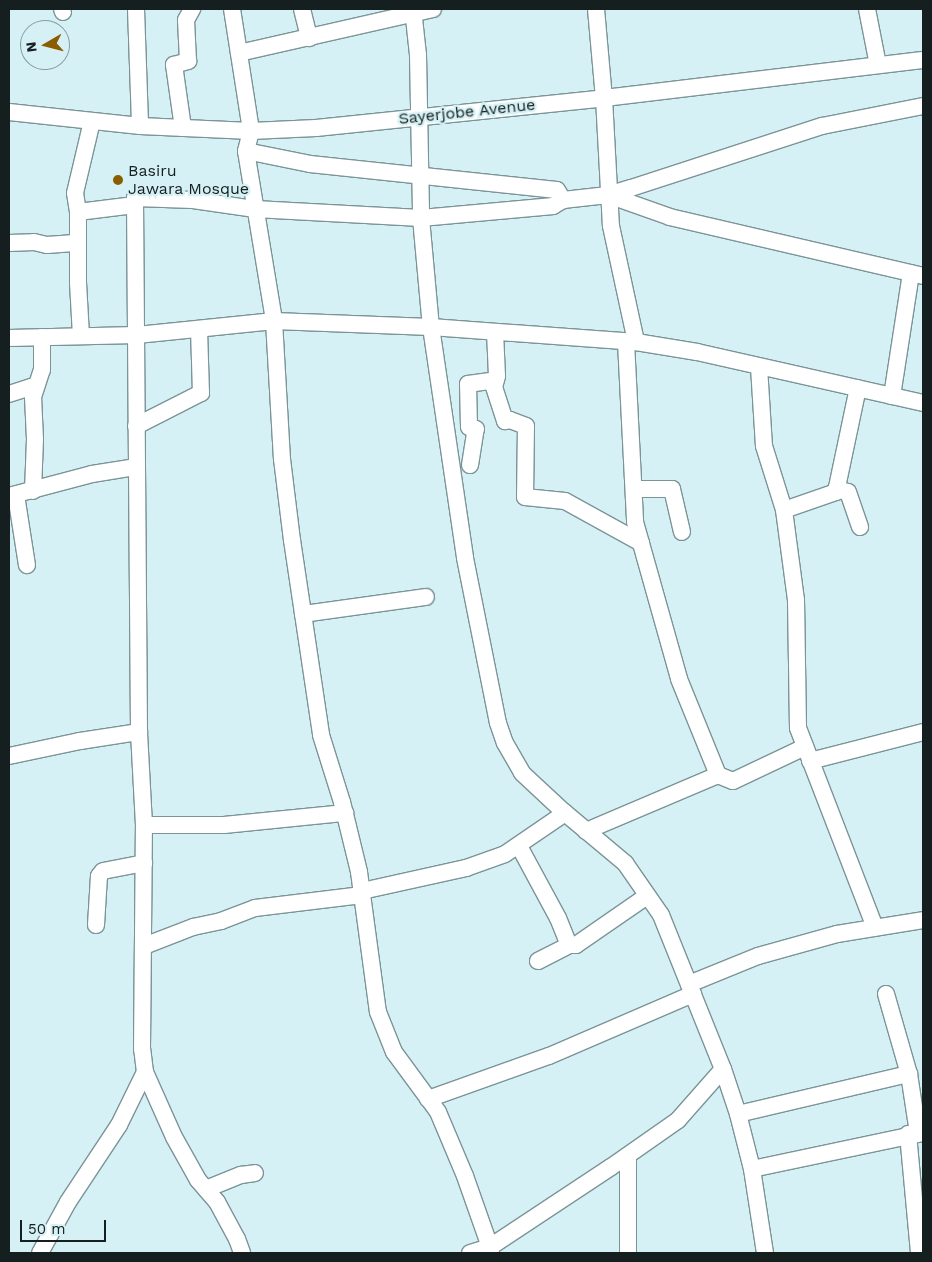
<!DOCTYPE html>
<html>
<head>
<meta charset="utf-8">
<style>
  body { margin:0 }
  #map { position:relative; width:932px; height:1262px; overflow:hidden; background:#d6f1f5; font-family:"Work Sans",sans-serif }
  div>[style] { position:absolute }
  .roads { filter:drop-shadow(1px 0 #7b9497) drop-shadow(-1px 0 #7b9497) drop-shadow(0 1px #7b9497) drop-shadow(0 -1px #7b9497) }
  .minor>* { height:16px; margin:-8px; padding:0 8px; transform-origin:8px; border-radius:8px; background:#fff }
  .dots>* { width:14px; height:14px; translate:-50% -50%; box-sizing:border-box; border:2px solid #d6f1f5; border-radius:50% }
  span { translate:-50% -50%; white-space:nowrap; text-align:center; line-height:1.15; -webkit-text-stroke:4.5px #d6f1f5; paint-order:stroke }
  .street-label { font-size:16px; color:#151f20 }
  .poi-label { font-size:16px; color:#151f20 }
  .left { translate:0 -50%; text-align:left }
  .frame { position:absolute; inset:0; border:10px solid #151f20; pointer-events:none }
  .north { position:absolute; left:20px; top:20px; width:50px; height:50px; box-sizing:border-box; background:#d6f1f5; border:1px solid #899da0; border-radius:50%; rotate:262deg; font-size:14px; font-weight:700; line-height:20px; text-align:center; color:#151f20 }
  .north::after { content:''; display:block; margin:auto; width:18px; height:22px; background:#8a5e00; clip-path:polygon(50% 0,100% 100%,50% 72%,0 100%) }
  .scale { position:absolute; left:20px; top:1220px; width:86px; height:22px; box-sizing:border-box; border:2px solid #151f20; border-top:0; padding-left:6px; font-size:15px; line-height:18px; white-space:nowrap; color:#151f20; -webkit-text-stroke:4px #d6f1f5; paint-order:stroke }
</style>
</head>
<body>
<div id="map">
  <div class="roads">
    <div class="minor">
      <i style="left:62px;top:9px;width:3px;rotate:72deg"></i>
      <i style="left:136px;top:9px;width:117px;rotate:88deg"></i>
      <i style="left:232px;top:9px;width:123px;rotate:81.1deg"></i>
      <i style="left:251px;top:131px;width:21px;rotate:104deg"></i>
      <i style="left:246px;top:151px;width:172px;rotate:80.6deg"></i>
      <i style="left:274px;top:321px;width:138px;rotate:86.7deg"></i>
      <i style="left:282px;top:459px;width:82px;rotate:83deg"></i>
      <i style="left:292px;top:540px;width:197px;rotate:81.5deg"></i>
      <i style="left:321px;top:735px;width:70px;rotate:72.6deg"></i>
      <i style="left:342px;top:802px;width:72px;rotate:76.3deg"></i>
      <i style="left:359px;top:872px;width:141px;rotate:82.3deg"></i>
      <i style="left:378px;top:1012px;width:43px;rotate:68.2deg"></i>
      <i style="left:394px;top:1052px;width:74px;rotate:53.7deg"></i>
      <i style="left:438px;top:1112px;width:69px;rotate:67.1deg"></i>
      <i style="left:465px;top:1176px;width:75px;rotate:70.6deg"></i>
      <i style="left:490px;top:1247px;width:21px;rotate:163deg"></i>
      <i style="left:302px;top:9px;width:30px;rotate:76deg"></i>
      <i style="left:413px;top:9px;width:46px;rotate:83.8deg"></i>
      <i style="left:418px;top:55px;width:163px;rotate:88.9deg"></i>
      <i style="left:421px;top:218px;width:109px;rotate:84.8deg"></i>
      <i style="left:431px;top:327px;width:233px;rotate:81.6deg"></i>
      <i style="left:465px;top:558px;width:168px;rotate:78.7deg"></i>
      <i style="left:498px;top:723px;width:21px;rotate:71deg"></i>
      <i style="left:505px;top:743px;width:34px;rotate:60deg"></i>
      <i style="left:522px;top:773px;width:57px;rotate:42.9deg"></i>
      <i style="left:564px;top:812px;width:80px;rotate:39.9deg"></i>
      <i style="left:625px;top:863px;width:63px;rotate:55.3deg"></i>
      <i style="left:661px;top:915px;width:166px;rotate:68.1deg"></i>
      <i style="left:723px;top:1069px;width:47px;rotate:71.6deg"></i>
      <i style="left:738px;top:1114px;width:57px;rotate:75.7deg"></i>
      <i style="left:752px;top:1169px;width:85px;rotate:81.2deg"></i>
      <i style="left:596px;top:9px;width:89px;rotate:84.9deg"></i>
      <i style="left:604px;top:98px;width:128px;rotate:86.9deg"></i>
      <i style="left:611px;top:226px;width:119px;rotate:77.8deg"></i>
      <i style="left:867px;top:9px;width:57px;rotate:78.9deg"></i>
      <i style="left:239px;top:53px;width:199px;rotate:-12.8deg"></i>
      <i style="left:9px;top:112px;width:132px;rotate:6.1deg"></i>
      <i style="left:140px;top:126px;width:111px;rotate:2.6deg"></i>
      <i style="left:251px;top:131px;width:65px;rotate:-2.6deg"></i>
      <i style="left:316px;top:128px;width:290px;rotate:-5.9deg"></i>
      <i style="left:604px;top:98px;width:321px;rotate:-6.8deg"></i>
      <i style="left:183px;top:128px;width:64px;rotate:-98.1deg"></i>
      <i style="left:174px;top:65px;width:15px;rotate:-16deg"></i>
      <i style="left:188px;top:61px;width:41px;rotate:-92.8deg"></i>
      <i style="left:186px;top:20px;width:13px;rotate:-61deg"></i>
      <i style="left:246px;top:151px;width:65px;rotate:11.5deg"></i>
      <i style="left:310px;top:164px;width:248px;rotate:6deg"></i>
      <i style="left:557px;top:190px;width:12px;rotate:59deg"></i>
      <i style="left:608px;top:195px;width:66px;rotate:19.5deg"></i>
      <i style="left:670px;top:217px;width:260px;rotate:13.1deg"></i>
      <i style="left:78px;top:212px;width:57px;rotate:-7deg"></i>
      <i style="left:9px;top:243px;width:25px;rotate:-2deg"></i>
      <i style="left:34px;top:242px;width:13px;rotate:13deg"></i>
      <i style="left:47px;top:245px;width:31px;rotate:-4deg"></i>
      <i style="left:495px;top:332px;width:44px;rotate:87.4deg"></i>
      <i style="left:497px;top:376px;width:11px;rotate:105deg"></i>
      <i style="left:494px;top:387px;width:36px;rotate:72deg"></i>
      <i style="left:505px;top:421px;width:5px;rotate:-11deg"></i>
      <i style="left:510px;top:420px;width:17px;rotate:21deg"></i>
      <i style="left:526px;top:426px;width:71px;rotate:90.8deg"></i>
      <i style="left:525px;top:497px;width:40px;rotate:5.7deg"></i>
      <i style="left:565px;top:501px;width:87px;rotate:28.9deg"></i>
      <i style="left:81px;top:336px;width:53px;rotate:-93.2deg"></i>
      <i style="left:78px;top:283px;width:71px;rotate:-90deg"></i>
      <i style="left:78px;top:212px;width:19px;rotate:-99deg"></i>
      <i style="left:75px;top:193px;width:74px;rotate:-76.7deg"></i>
      <i style="left:9px;top:338px;width:128px;rotate:-1.3deg"></i>
      <i style="left:137px;top:335px;width:138px;rotate:-5.8deg"></i>
      <i style="left:274px;top:321px;width:157px;rotate:2.2deg"></i>
      <i style="left:431px;top:327px;width:206px;rotate:4.2deg"></i>
      <i style="left:636px;top:342px;width:62px;rotate:9.3deg"></i>
      <i style="left:697px;top:352px;width:232px;rotate:12.7deg"></i>
      <i style="left:626px;top:342px;width:180px;rotate:87.1deg"></i>
      <i style="left:635px;top:522px;width:163px;rotate:74.3deg"></i>
      <i style="left:679px;top:679px;width:104px;rotate:67.9deg"></i>
      <i style="left:718px;top:775px;width:16px;rotate:22deg"></i>
      <i style="left:733px;top:781px;width:80px;rotate:-25.3deg"></i>
      <i style="left:759px;top:367px;width:79px;rotate:86.4deg"></i>
      <i style="left:764px;top:446px;width:67px;rotate:72.6deg"></i>
      <i style="left:784px;top:510px;width:91px;rotate:82.4deg"></i>
      <i style="left:796px;top:600px;width:128px;rotate:89.1deg"></i>
      <i style="left:798px;top:728px;width:214px;rotate:68.9deg"></i>
      <i style="left:9px;top:394px;width:29px;rotate:-18deg"></i>
      <i style="left:892px;top:396px;width:124px;rotate:-81.2deg"></i>
      <i style="left:136px;top:426px;width:73px;rotate:-26.9deg"></i>
      <i style="left:201px;top:393px;width:64px;rotate:-91.8deg"></i>
      <i style="left:470px;top:465px;width:36px;rotate:-81deg"></i>
      <i style="left:476px;top:429px;width:7px;rotate:-164deg"></i>
      <i style="left:469px;top:427px;width:43px;rotate:-91.3deg"></i>
      <i style="left:468px;top:384px;width:28px;rotate:-8deg"></i>
      <i style="left:635px;top:489px;width:37px"></i>
      <i style="left:672px;top:489px;width:44px;rotate:76.9deg"></i>
      <i style="left:836px;top:489px;width:12px;rotate:14deg"></i>
      <i style="left:848px;top:492px;width:37px;rotate:71deg"></i>
      <i style="left:33px;top:491px;width:52px;rotate:-87.8deg"></i>
      <i style="left:35px;top:439px;width:42px;rotate:-92.7deg"></i>
      <i style="left:33px;top:397px;width:28px;rotate:-72deg"></i>
      <i style="left:42px;top:370px;width:33px;rotate:-90deg"></i>
      <i style="left:16px;top:495px;width:71px;rotate:81.1deg"></i>
      <i style="left:9px;top:496px;width:86px;rotate:-14.8deg"></i>
      <i style="left:92px;top:474px;width:45px;rotate:-9deg"></i>
      <i style="left:784px;top:510px;width:55px;rotate:-19.1deg"></i>
      <i style="left:836px;top:492px;width:106px;rotate:-78.1deg"></i>
      <i style="left:303px;top:614px;width:124px;rotate:-7.9deg"></i>
      <i style="left:9px;top:756px;width:73px;rotate:-11.9deg"></i>
      <i style="left:80px;top:741px;width:60px;rotate:-8.7deg"></i>
      <i style="left:810px;top:761px;width:117px;rotate:-14.4deg"></i>
      <i style="left:144px;top:825px;width:80px"></i>
      <i style="left:224px;top:825px;width:122px;rotate:-5.7deg"></i>
      <i style="left:586px;top:831px;width:143px;rotate:-23deg"></i>
      <i style="left:519px;top:846px;width:82px;rotate:61.6deg"></i>
      <i style="left:558px;top:918px;width:29px;rotate:68deg"></i>
      <i style="left:362px;top:891px;width:107px;rotate:-12.5deg"></i>
      <i style="left:466px;top:868px;width:41px;rotate:-19.7deg"></i>
      <i style="left:505px;top:854px;width:73px;rotate:-34.3deg"></i>
      <i style="left:96px;top:925px;width:49px;rotate:-86.5deg"></i>
      <i style="left:99px;top:876px;width:6px;rotate:-51deg"></i>
      <i style="left:103px;top:871px;width:42px;rotate:-11deg"></i>
      <i style="left:144px;top:946px;width:53px;rotate:-21.2deg"></i>
      <i style="left:193px;top:927px;width:29px;rotate:-12deg"></i>
      <i style="left:221px;top:921px;width:36px;rotate:-21deg"></i>
      <i style="left:255px;top:908px;width:108px;rotate:-6.9deg"></i>
      <i style="left:538px;top:961px;width:35px;rotate:-27deg"></i>
      <i style="left:569px;top:945px;width:7px"></i>
      <i style="left:576px;top:945px;width:86px;rotate:-34.6deg"></i>
      <i style="left:689px;top:984px;width:74px;rotate:-22.1deg"></i>
      <i style="left:758px;top:956px;width:82px;rotate:-15.6deg"></i>
      <i style="left:837px;top:934px;width:87px;rotate:-9.2deg"></i>
      <i style="left:886px;top:994px;width:83px;rotate:74deg"></i>
      <i style="left:909px;top:1074px;width:60px;rotate:81.3deg"></i>
      <i style="left:145px;top:1072px;width:71px;rotate:66deg"></i>
      <i style="left:174px;top:1137px;width:49px;rotate:60.8deg"></i>
      <i style="left:198px;top:1180px;width:29px;rotate:49deg"></i>
      <i style="left:217px;top:1202px;width:42px;rotate:61.6deg"></i>
      <i style="left:237px;top:1239px;width:15px;rotate:70deg"></i>
      <i style="left:428px;top:1099px;width:128px;rotate:-19.6deg"></i>
      <i style="left:549px;top:1056px;width:157px;rotate:-23.3deg"></i>
      <i style="left:738px;top:1114px;width:176px;rotate:-13.2deg"></i>
      <i style="left:908px;top:1134px;width:120px;rotate:84.7deg"></i>
      <i style="left:752px;top:1169px;width:175px;rotate:-11.9deg"></i>
      <i style="left:206px;top:1189px;width:38px;rotate:-22deg"></i>
      <i style="left:241px;top:1175px;width:14px;rotate:-8deg"></i>
      <i style="left:40px;top:1253px;width:58px;rotate:-61.2deg"></i>
      <i style="left:68px;top:1202px;width:92px;rotate:-56.5deg"></i>
      <i style="left:119px;top:1125px;width:59px;rotate:-63.9deg"></i>
      <i style="left:145px;top:1072px;width:23px;rotate:-97deg"></i>
      <i style="left:142px;top:1049px;width:224px;rotate:-89.5deg"></i>
      <i style="left:144px;top:825px;width:93px;rotate:-93.1deg"></i>
      <i style="left:139px;top:732px;width:534px;rotate:-90.43deg"></i>
      <i style="left:135px;top:198px;width:58px;rotate:2deg"></i>
      <i style="left:193px;top:200px;width:63px;rotate:8.3deg"></i>
      <i style="left:255px;top:209px;width:166px;rotate:3.1deg"></i>
      <i style="left:421px;top:218px;width:133px;rotate:-5.2deg"></i>
      <i style="left:553px;top:206px;width:12px;rotate:-31deg"></i>
      <i style="left:563px;top:200px;width:45px;rotate:-6.3deg"></i>
      <i style="left:608px;top:195px;width:24px;rotate:-17deg"></i>
      <i style="left:631px;top:188px;width:201px;rotate:-18deg"></i>
      <i style="left:822px;top:126px;width:103px;rotate:-11.2deg"></i>
      <i style="left:491px;top:1253px;width:6px;rotate:-99deg"></i>
      <i style="left:490px;top:1247px;width:145px;rotate:-33.5deg"></i>
      <i style="left:611px;top:1167px;width:82px;rotate:-35deg"></i>
      <i style="left:678px;top:1120px;width:68px;rotate:-48.6deg"></i>
      <i style="left:628px;top:1253px;width:97px;rotate:-90deg"></i>
    </div>
  </div>
  <div class="dots">
    <i style="left:118px;top:180px;background:#8a5e00"></i>
  </div>
  <div class="street-label">
    <span style="left:467px;top:112px;rotate:-6deg">Sayerjobe Avenue</span>
  </div>
  <div class="poi-label">
    <span class="left" style="left:128px;top:180px">Basiru<br>Jawara Mosque</span>
  </div>
  <div class="frame"></div>
  <div class="north">N</div>
  <div class="scale">50 m</div>
</div>
</body>
</html>
